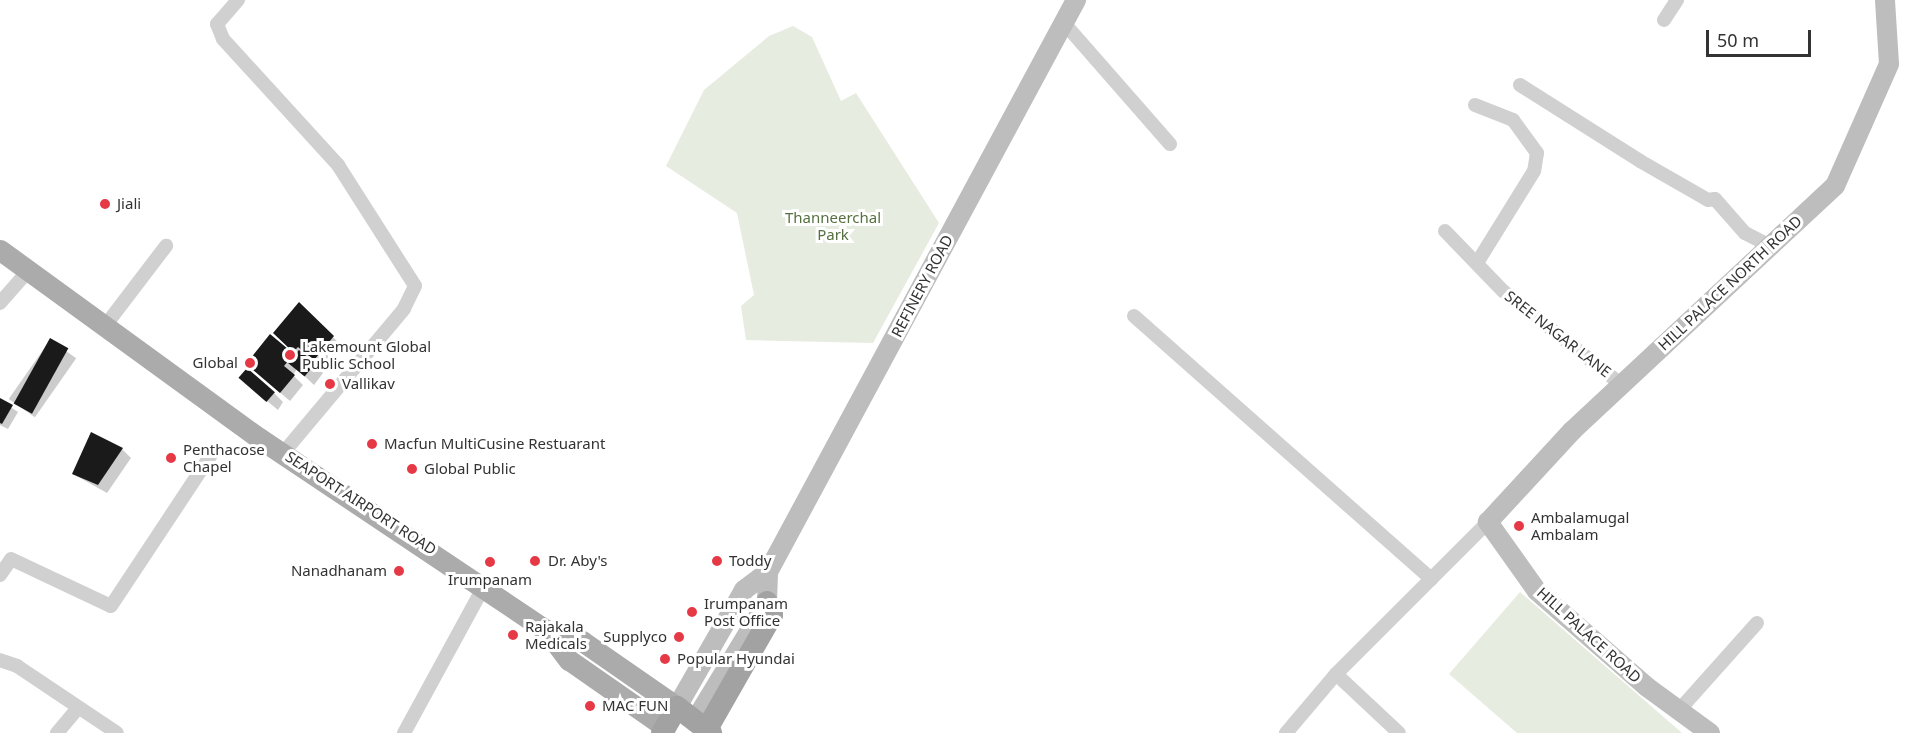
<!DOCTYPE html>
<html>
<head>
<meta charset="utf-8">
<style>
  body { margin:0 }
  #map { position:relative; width:1919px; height:733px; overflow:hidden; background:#fff; font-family:"Noto Sans",sans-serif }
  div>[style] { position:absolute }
  .green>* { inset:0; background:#e6ecdf }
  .shadow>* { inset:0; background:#0003; transform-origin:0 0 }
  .building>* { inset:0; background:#1a1a1a; transform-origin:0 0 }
  .minor>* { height:14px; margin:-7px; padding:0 7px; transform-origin:7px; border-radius:7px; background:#d0d0d0 }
  .secondary>* { height:20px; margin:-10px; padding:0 10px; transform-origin:10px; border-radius:10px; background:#bdbdbd }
  .primary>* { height:21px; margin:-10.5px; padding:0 10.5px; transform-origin:10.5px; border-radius:10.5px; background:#ababab }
  .trunk>* { height:22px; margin:-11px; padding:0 11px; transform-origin:11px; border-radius:11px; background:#a2a2a2 }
  .dots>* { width:16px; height:16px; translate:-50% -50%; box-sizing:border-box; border:3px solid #fff; border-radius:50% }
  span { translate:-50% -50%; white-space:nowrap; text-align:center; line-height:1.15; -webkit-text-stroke:6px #fff; paint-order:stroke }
  .poi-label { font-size:15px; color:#333 }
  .left { translate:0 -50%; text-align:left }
  .right { translate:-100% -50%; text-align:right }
  .park-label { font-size:15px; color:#56703f }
  .street-label { font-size:15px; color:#333 }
  .scale { position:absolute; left:1706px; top:30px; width:105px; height:27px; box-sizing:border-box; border:3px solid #333; border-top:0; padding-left:8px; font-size:18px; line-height:21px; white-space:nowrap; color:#333; -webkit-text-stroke:4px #fff; paint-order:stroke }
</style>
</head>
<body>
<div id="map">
  <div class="green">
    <i style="clip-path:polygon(793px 26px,812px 37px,841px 101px,856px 93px,939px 223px,873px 343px,746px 340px,741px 306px,754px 295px,737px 213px,666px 166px,704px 90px,769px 36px)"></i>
    <i style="clip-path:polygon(1520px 592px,1682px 733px,1517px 733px,1449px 674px)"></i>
  </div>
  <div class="shadow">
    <i style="clip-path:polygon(299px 304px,342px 346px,324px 368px,308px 355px,323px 373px,314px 385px,297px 369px,293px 375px,303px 385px,290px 401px,257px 373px,291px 351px,275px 332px)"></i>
    <i style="left:50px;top:340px;width:32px;height:72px;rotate:35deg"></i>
    <i style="clip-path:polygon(250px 387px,274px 393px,283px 402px,278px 410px)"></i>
    <i style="clip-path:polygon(0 400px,18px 412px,8px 429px,0 425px)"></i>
    <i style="clip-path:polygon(122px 449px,131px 458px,107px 493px,73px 474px)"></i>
  </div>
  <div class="building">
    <i style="clip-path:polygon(299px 302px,334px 336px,314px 360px,298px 347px,293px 352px,273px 333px)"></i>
    <i style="clip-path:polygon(270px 334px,294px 354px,284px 366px,295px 375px,280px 393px,246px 364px)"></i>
    <i style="left:50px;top:338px;width:21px;height:75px;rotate:29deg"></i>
    <i style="left:299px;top:350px;width:21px;height:17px;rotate:39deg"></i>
    <i style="left:247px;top:368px;width:37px;height:13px;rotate:41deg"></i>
    <i style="clip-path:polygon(0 398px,13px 405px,2px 424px,0 423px)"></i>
    <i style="clip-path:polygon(91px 432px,123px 448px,98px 485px,72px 474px)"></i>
  </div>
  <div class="minor">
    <i style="left:238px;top:0;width:32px;rotate:131deg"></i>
    <i style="left:217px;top:24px;width:16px;rotate:68deg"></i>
    <i style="left:223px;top:39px;width:171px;rotate:47.6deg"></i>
    <i style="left:338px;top:165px;width:143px;rotate:57.5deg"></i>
    <i style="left:415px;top:286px;width:25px;rotate:116deg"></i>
    <i style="left:404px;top:309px;width:188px;rotate:130deg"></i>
    <i style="left:1664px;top:20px;width:24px;rotate:-57deg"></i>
    <i style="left:1064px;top:23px;width:161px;rotate:48.8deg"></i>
    <i style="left:1520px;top:85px;width:142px;rotate:32.3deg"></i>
    <i style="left:1640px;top:161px;width:78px;rotate:29.8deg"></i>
    <i style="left:1708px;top:200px;width:7px;rotate:-8deg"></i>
    <i style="left:1715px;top:199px;width:45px;rotate:48.6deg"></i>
    <i style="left:1745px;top:233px;width:28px;rotate:27deg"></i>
    <i style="left:1475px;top:105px;width:41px;rotate:21.5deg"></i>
    <i style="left:1513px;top:120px;width:41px;rotate:54deg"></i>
    <i style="left:1537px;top:153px;width:18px;rotate:99deg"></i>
    <i style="left:1534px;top:171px;width:108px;rotate:121.8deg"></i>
    <i style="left:1445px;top:231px;width:83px;rotate:46deg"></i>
    <i style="left:1503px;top:291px;width:152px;rotate:38.3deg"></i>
    <i style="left:0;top:303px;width:43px;rotate:-48.8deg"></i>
    <i style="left:1134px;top:316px;width:397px;rotate:41.5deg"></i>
    <i style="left:105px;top:326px;width:101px;rotate:-52.7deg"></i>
    <i style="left:0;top:575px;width:19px;rotate:-55deg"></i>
    <i style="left:11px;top:559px;width:110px;rotate:25.2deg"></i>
    <i style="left:111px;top:606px;width:188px;rotate:-56.5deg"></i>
    <i style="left:0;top:660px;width:18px;rotate:19deg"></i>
    <i style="left:17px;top:666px;width:120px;rotate:33.8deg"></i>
    <i style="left:1336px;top:674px;width:86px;rotate:43.1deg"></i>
    <i style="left:1681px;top:708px;width:114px;rotate:-48.2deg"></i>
    <i style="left:57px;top:733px;width:30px;rotate:-50deg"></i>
    <i style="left:404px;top:733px;width:165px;rotate:-61.4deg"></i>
    <i style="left:1286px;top:733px;width:77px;rotate:-49.7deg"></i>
    <i style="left:1336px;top:674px;width:215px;rotate:-45deg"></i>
  </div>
  <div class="secondary">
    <i style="left:677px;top:707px;width:135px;rotate:-60.2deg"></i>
    <i style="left:744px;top:590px;width:30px;rotate:-37deg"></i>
    <i style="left:768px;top:572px;width:650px;rotate:-61.7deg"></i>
    <i style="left:696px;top:719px;width:137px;rotate:-58.7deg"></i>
    <i style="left:767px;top:602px;width:30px;rotate:-88deg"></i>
    <i style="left:1710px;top:733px;width:78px;rotate:-143.9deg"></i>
    <i style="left:1647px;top:687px;width:146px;rotate:-138.9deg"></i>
    <i style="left:1537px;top:591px;width:85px;rotate:-125.4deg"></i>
    <i style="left:1488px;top:522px;width:125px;rotate:-47.3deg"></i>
    <i style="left:1573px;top:430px;width:358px;rotate:-43deg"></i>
    <i style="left:1835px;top:186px;width:133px;rotate:-66.1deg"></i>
    <i style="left:1889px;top:64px;width:64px;rotate:-93.6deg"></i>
  </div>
  <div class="primary">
    <i style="left:0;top:250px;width:320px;rotate:36deg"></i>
    <i style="left:259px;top:438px;width:345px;rotate:33.8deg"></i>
    <i style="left:546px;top:630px;width:38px;rotate:17deg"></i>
    <i style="left:582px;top:641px;width:116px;rotate:34.8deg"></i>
    <i style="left:546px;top:630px;width:38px;rotate:53deg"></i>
    <i style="left:569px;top:660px;width:117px;rotate:34.9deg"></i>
  </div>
  <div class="trunk">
    <i style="left:707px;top:729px;width:131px;rotate:-60.3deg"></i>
    <i style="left:772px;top:615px;width:14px;rotate:-111deg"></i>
    <i style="left:662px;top:733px;width:30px;rotate:-60deg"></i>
    <i style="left:677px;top:707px;width:43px;rotate:37.4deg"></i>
  </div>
  <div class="dots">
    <i style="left:105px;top:204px;background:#e63946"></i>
    <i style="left:290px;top:355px;background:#e63946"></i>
    <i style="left:250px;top:363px;background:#e63946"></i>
    <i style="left:330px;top:384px;background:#e63946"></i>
    <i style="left:372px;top:444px;background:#e63946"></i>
    <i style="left:171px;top:458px;background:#e63946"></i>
    <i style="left:412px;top:469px;background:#e63946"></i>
    <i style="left:1519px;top:526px;background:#e63946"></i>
    <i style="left:535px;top:561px;background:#e63946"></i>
    <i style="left:717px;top:561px;background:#e63946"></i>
    <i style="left:490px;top:562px;background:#e63946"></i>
    <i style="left:399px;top:571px;background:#e63946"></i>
    <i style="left:692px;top:612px;background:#e63946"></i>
    <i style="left:513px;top:635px;background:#e63946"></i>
    <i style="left:679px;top:637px;background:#e63946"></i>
    <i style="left:665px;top:659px;background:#e63946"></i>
    <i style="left:590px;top:706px;background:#e63946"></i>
  </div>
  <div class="poi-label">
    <span class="left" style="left:117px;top:204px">Jiali</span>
    <span class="left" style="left:302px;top:355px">Lakemount Global<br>Public School</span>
    <span class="right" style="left:238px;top:363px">Global</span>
    <span class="left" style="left:342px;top:384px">Vallikav</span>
    <span class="left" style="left:384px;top:444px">Macfun MultiCusine Restuarant</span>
    <span class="left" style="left:183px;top:458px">Penthacose<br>Chapel</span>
    <span class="left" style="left:424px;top:469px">Global Public</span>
    <span class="left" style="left:1531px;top:526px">Ambalamugal<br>Ambalam</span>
    <span class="left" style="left:548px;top:561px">Dr. Aby's</span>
    <span class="left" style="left:729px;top:561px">Toddy</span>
    <span class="right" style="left:387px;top:571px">Nanadhanam</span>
    <span style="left:490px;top:580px">Irumpanam</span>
    <span class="left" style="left:704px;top:612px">Irumpanam<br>Post Office</span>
    <span class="left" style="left:525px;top:635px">Rajakala<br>Medicals</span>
    <span class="right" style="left:667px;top:637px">Supplyco</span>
    <span class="left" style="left:677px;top:659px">Popular Hyundai</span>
    <span class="left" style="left:602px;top:706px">MAC FUN</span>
  </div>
  <div class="park-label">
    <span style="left:833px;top:226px">Thanneerchal<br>Park</span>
  </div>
  <div class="street-label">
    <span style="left:1730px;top:283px;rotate:-43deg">HILL PALACE NORTH ROAD</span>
    <span style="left:922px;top:286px;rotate:-62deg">REFINERY ROAD</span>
    <span style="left:1558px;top:334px;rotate:38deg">SREE NAGAR LANE</span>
    <span style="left:361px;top:503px;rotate:33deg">SEAPORT AIRPORT ROAD</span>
    <span style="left:1589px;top:635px;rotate:42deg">HILL PALACE ROAD</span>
  </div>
  <div class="scale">50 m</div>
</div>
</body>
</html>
